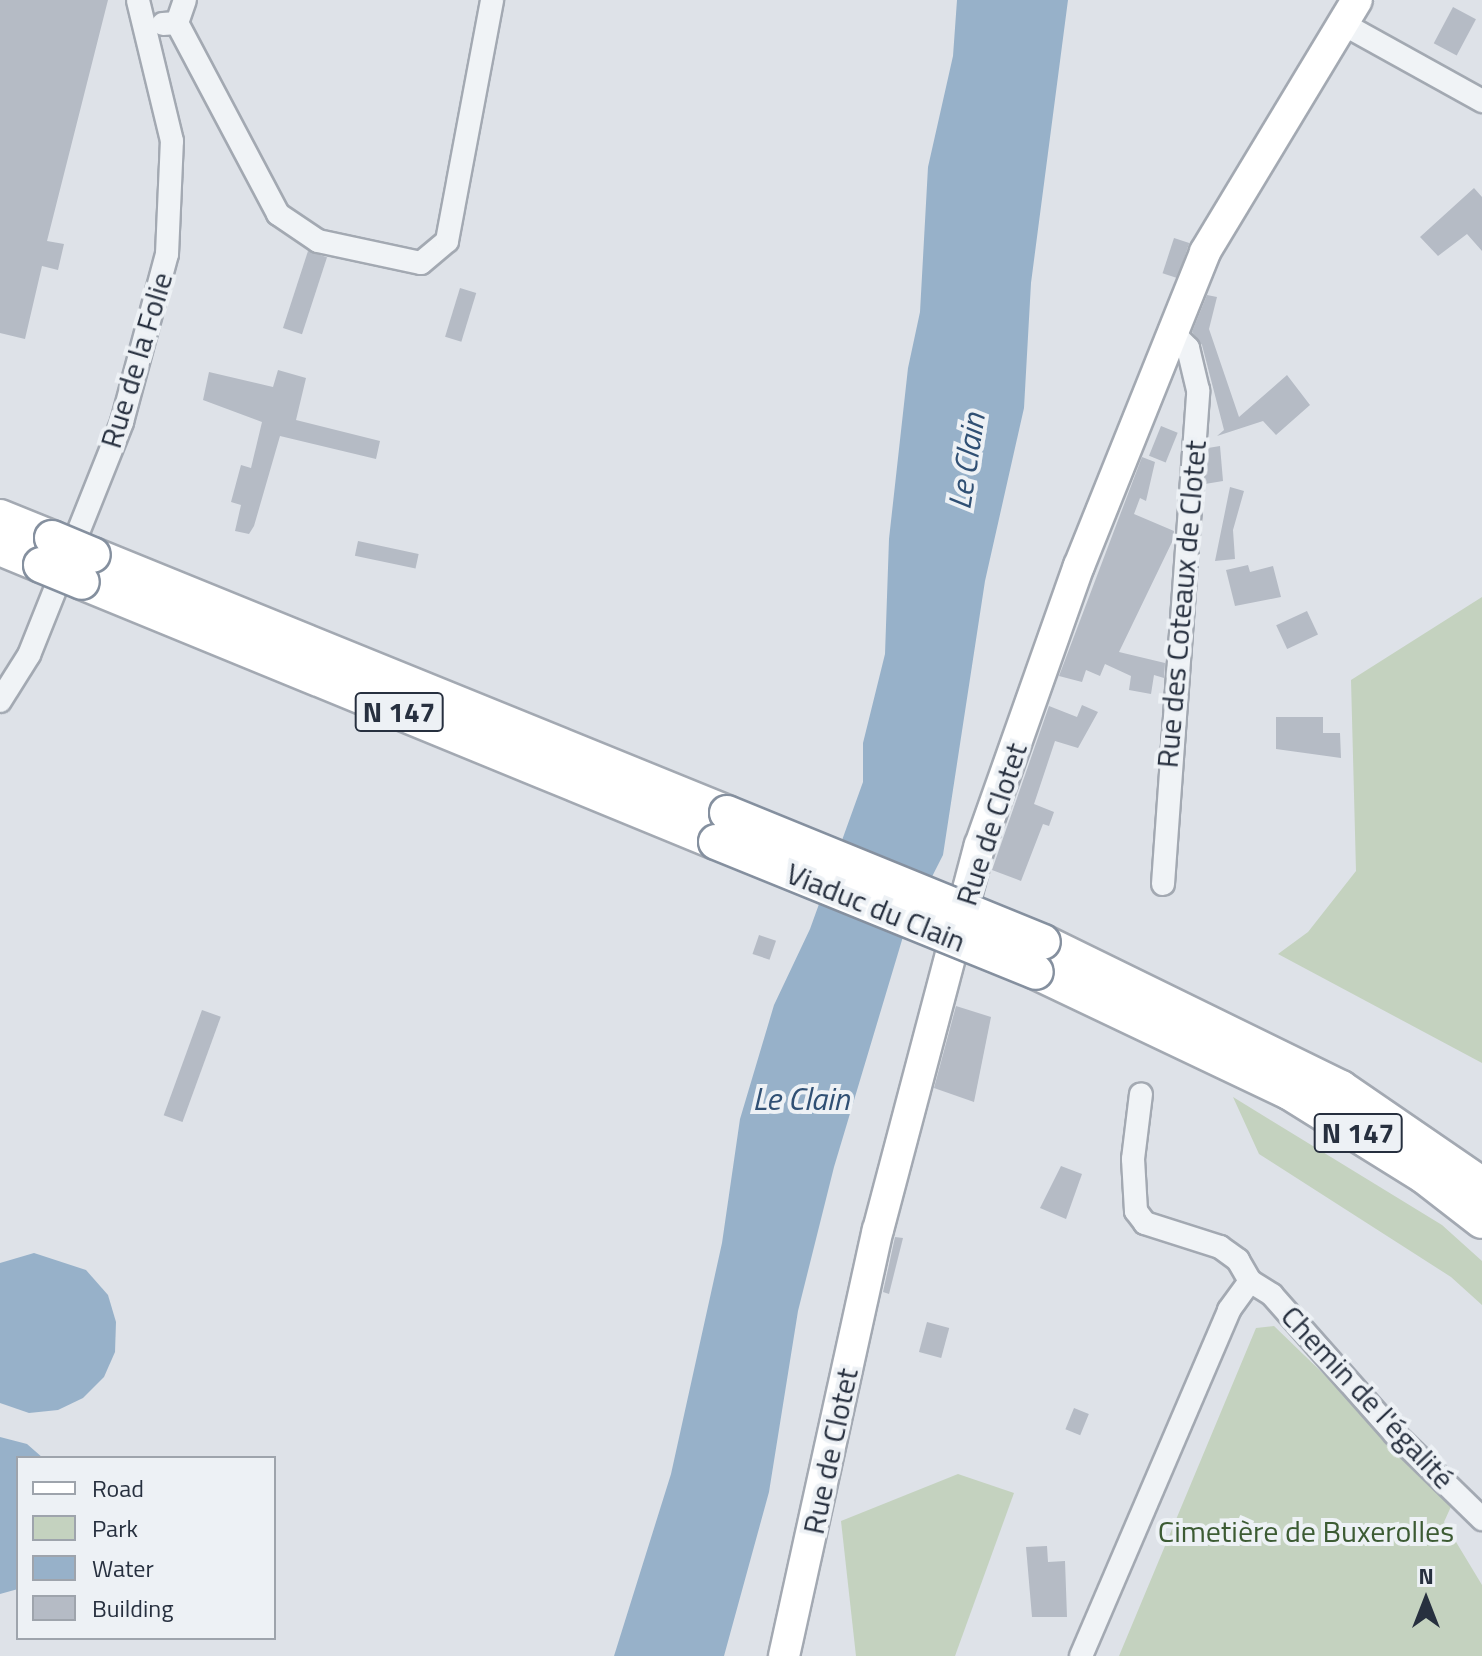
<!DOCTYPE html>
<html>
<head>
<meta charset="utf-8">
<style>
  body { margin:0 }
  #map { position:relative; width:1482px; height:1656px; overflow:hidden; background:#dee2e8; font-family:"Titillium Web",sans-serif }
  div>[style] { position:absolute }
  .green>* { inset:0; background:#c4d2bf }
  .water>* { inset:0; background:#97b1c9 }
  .building>* { inset:0; background:#b5bbc5; transform-origin:0 0 }
  .roads { filter:drop-shadow(2px 0 #a3a9b2) drop-shadow(-2px 0 #a3a9b2) drop-shadow(0 2px #a3a9b2) drop-shadow(0 -2px #a3a9b2) }
  .minor>* { height:22px; margin:-11px; padding:0 11px; transform-origin:11px; border-radius:11px; background:#f0f3f6 }
  .major>* { height:30px; margin:-15px; padding:0 15px; transform-origin:15px; border-radius:15px; background:#fff }
  .highway>* { height:34px; margin:-17px; padding:0 17px; transform-origin:17px; border-radius:17px; background:#fff }
  .bridges { filter:drop-shadow(2px 0 #85909f) drop-shadow(-2px 0 #85909f) drop-shadow(0 2px #85909f) drop-shadow(0 -2px #85909f) }
  .highway-bridge>* { height:34px; margin:-17px; padding:0 17px; transform-origin:17px; border-radius:17px; background:#fff }
  span { translate:-50% -50%; white-space:nowrap; text-align:center; line-height:1.15; -webkit-text-stroke:8px #edf1f5; paint-order:stroke }
  .shield-label span { padding:2px 6px; background:#edf1f5; border:2px solid; border-radius:6px; -webkit-text-stroke-width:0 }
  .shield-label { font-size:28px; color:#27303f; font-weight:700 }
  .street-label { font-size:30px; color:#27303f }
  .park-label { font-size:30px; color:#3c5b33 }
  .water-label { font-size:32px; color:#305074; font-style:italic }
  .legend { position:absolute; left:16px; top:1456px; width:260px; height:184px; box-sizing:border-box; background:#edf1f5; border:2px solid #9ea4ac; margin:0; padding:10px 14px; list-style:none; font-size:24px; color:#27303f }
  .legend li { display:flex; align-items:center; gap:16px; height:40px }
  .legend b { width:40px; border:2px solid #9ea4ac }
  .north { position:absolute; left:1386px; top:1560px; width:80px; height:80px; -webkit-text-stroke:6px #edf1f5; paint-order:stroke; rotate:0deg; font-size:22px; font-weight:700; line-height:32px; text-align:center; color:#27303f }
  .north::after { content:''; display:block; margin:auto; width:28px; height:36px; background:#27303f; clip-path:polygon(50% 0,100% 100%,50% 72%,0 100%) }
</style>
</head>
<body>
<div id="map">
  <div class="green">
    <i style="clip-path:polygon(1482px 597px,1482px 1063px,1278px 954px,1308px 932px,1356px 871px,1351px 680px)"></i>
    <i style="clip-path:polygon(1233px 1097px,1442px 1225px,1482px 1261px,1482px 1305px,1451px 1277px,1259px 1154px)"></i>
    <i style="clip-path:polygon(1274px 1326px,1454px 1500px,1444px 1522px,1482px 1585px,1482px 1656px,1119px 1656px,1256px 1328px)"></i>
    <i style="clip-path:polygon(958px 1474px,1014px 1493px,955px 1656px,856px 1656px,841px 1521px)"></i>
  </div>
  <div class="water">
    <i style="clip-path:polygon(957px 0,1068px 0,1031px 283px,1024px 408px,985px 581px,943px 855px,905px 930px,834px 1167px,798px 1311px,769px 1492px,724px 1656px,614px 1656px,671px 1474px,722px 1243px,740px 1119px,774px 1005px,810px 929px,863px 782px,863px 743px,885px 654px,889px 539px,908px 368px,920px 312px,928px 167px,953px 56px)"></i>
    <i style="clip-path:polygon(34px 1253px,86px 1270px,108px 1295px,116px 1322px,115px 1352px,104px 1377px,83px 1398px,58px 1410px,29px 1413px,0 1403px,0 1263px)"></i>
    <i style="clip-path:polygon(0 1437px,27px 1444px,43px 1458px,18px 1458px,18px 1589px,0 1594px)"></i>
  </div>
  <div class="building">
    <i style="clip-path:polygon(0 0,108px 0,47px 241px,64px 244px,58px 270px,42px 266px,25px 339px,0 333px)"></i>
    <i style="left:1453px;top:7px;width:26px;height:41px;rotate:28deg"></i>
    <i style="clip-path:polygon(1474px 188px,1482px 197px,1482px 251px,1467px 234px,1438px 256px,1420px 237px)"></i>
    <i style="left:1174px;top:238px;width:16px;height:37px;rotate:18deg"></i>
    <i style="left:308px;top:251px;width:20px;height:81px;rotate:18deg"></i>
    <i style="left:460px;top:288px;width:17px;height:51px;rotate:17deg"></i>
    <i style="clip-path:polygon(1207px 295px,1217px 297px,1209px 329px,1239px 417px,1287px 375px,1310px 405px,1276px 435px,1263px 421px,1217px 436px,1224px 430px,1202px 345px,1192px 332px)"></i>
    <i style="clip-path:polygon(278px 370px,306px 378px,296px 420px,380px 441px,376px 459px,280px 436px,254px 526px,249px 534px,235px 531px,241px 505px,231px 502px,241px 465px,251px 468px,262px 422px,203px 400px,209px 372px,273px 387px)"></i>
    <i style="left:1161px;top:426px;width:18px;height:32px;rotate:22deg"></i>
    <i style="clip-path:polygon(1220px 446px,1223px 481px,1205px 484px,1208px 448px)"></i>
    <i style="clip-path:polygon(1142px 457px,1155px 462px,1146px 501px,1140px 498px,1134px 514px,1174px 531px,1173px 540px,1119px 652px,1165px 663px,1164px 678px,1154px 675px,1151px 694px,1129px 690px,1131px 676px,1105px 664px,1100px 676px,1086px 670px,1082px 682px,1059px 676px)"></i>
    <i style="clip-path:polygon(1230px 487px,1244px 491px,1233px 530px,1235px 559px,1215px 561px)"></i>
    <i style="left:358px;top:541px;width:62px;height:15px;rotate:12deg"></i>
    <i style="clip-path:polygon(1248px 565px,1250px 572px,1273px 566px,1281px 597px,1235px 606px,1226px 570px)"></i>
    <i style="left:1307px;top:611px;width:26px;height:34px;rotate:65deg"></i>
    <i style="clip-path:polygon(1082px 705px,1098px 712px,1078px 748px,1055px 741px,1034px 804px,1054px 812px,1049px 826px,1043px 824px,1021px 881px,992px 870px,1049px 706px,1077px 717px)"></i>
    <i style="clip-path:polygon(1276px 717px,1323px 717px,1323px 733px,1340px 733px,1341px 758px,1276px 749px)"></i>
    <i style="left:759px;top:935px;width:18px;height:20px;rotate:19deg"></i>
    <i style="clip-path:polygon(956px 1006px,991px 1017px,974px 1102px,934px 1088px)"></i>
    <i style="left:202px;top:1010px;width:20px;height:112px;rotate:20deg"></i>
    <i style="clip-path:polygon(1061px 1166px,1082px 1174px,1066px 1219px,1040px 1208px)"></i>
    <i style="clip-path:polygon(895px 1237px,903px 1238px,889px 1294px,883px 1292px)"></i>
    <i style="left:927px;top:1322px;width:23px;height:31px;rotate:15deg"></i>
    <i style="left:1074px;top:1408px;width:16px;height:23px;rotate:22deg"></i>
    <i style="clip-path:polygon(1047px 1546px,1048px 1562px,1065px 1561px,1067px 1617px,1032px 1617px,1026px 1547px)"></i>
  </div>
  <div class="roads">
    <div class="minor">
      <i style="left:177px;top:23px;width:216px;rotate:62.1deg"></i>
      <i style="left:278px;top:214px;width:48px;rotate:34deg"></i>
      <i style="left:318px;top:241px;width:105px;rotate:12.1deg"></i>
      <i style="left:421px;top:263px;width:34px;rotate:-40deg"></i>
      <i style="left:447px;top:241px;width:245px;rotate:-79.4deg"></i>
      <i style="left:163px;top:24px;width:14px;rotate:-4deg"></i>
      <i style="left:177px;top:23px;width:24px;rotate:-71deg"></i>
      <i style="left:1345px;top:25px;width:157px;rotate:29deg"></i>
      <i style="left:0;top:701px;width:54px;rotate:-57.8deg"></i>
      <i style="left:29px;top:655px;width:251px;rotate:-68.2deg"></i>
      <i style="left:122px;top:422px;width:174px;rotate:-75deg"></i>
      <i style="left:167px;top:254px;width:113px;rotate:-87.5deg"></i>
      <i style="left:172px;top:141px;width:145px;rotate:-103.6deg"></i>
      <i style="left:1163px;top:884px;width:495px;rotate:-85.9deg"></i>
      <i style="left:1198px;top:390px;width:43px;rotate:-103.4deg"></i>
      <i style="left:1188px;top:348px;width:23px;rotate:-135deg"></i>
      <i style="left:1250px;top:1281px;width:26px;rotate:32deg"></i>
      <i style="left:1272px;top:1295px;width:186px;rotate:48.5deg"></i>
      <i style="left:1395px;top:1434px;width:122px;rotate:44.3deg"></i>
      <i style="left:1081px;top:1656px;width:376px;rotate:-66.8deg"></i>
      <i style="left:1229px;top:1310px;width:36px;rotate:-54deg"></i>
      <i style="left:1250px;top:1281px;width:24px;rotate:-120deg"></i>
      <i style="left:1238px;top:1260px;width:22px;rotate:-144deg"></i>
      <i style="left:1220px;top:1247px;width:79px;rotate:-162.3deg"></i>
      <i style="left:1145px;top:1223px;width:15px;rotate:-127deg"></i>
      <i style="left:1136px;top:1211px;width:52px;rotate:-93.3deg"></i>
      <i style="left:1133px;top:1159px;width:65px;rotate:-83deg"></i>
    </div>
    <div class="major">
      <i style="left:784px;top:1656px;width:436px;rotate:-77.6deg"></i>
      <i style="left:878px;top:1230px;width:398px;rotate:-75.2deg"></i>
      <i style="left:980px;top:845px;width:296px;rotate:-70.5deg"></i>
      <i style="left:1079px;top:566px;width:338px;rotate:-68.1deg"></i>
      <i style="left:1205px;top:252px;width:294px;rotate:-58.9deg"></i>
    </div>
    <div class="highway">
      <i style="left:0;top:517px;width:56px;rotate:22deg"></i>
      <i style="left:0;top:548px;width:44px;rotate:22.5deg"></i>
      <i style="left:93px;top:555px;width:684px;rotate:22.14deg"></i>
      <i style="left:82px;top:582px;width:685px;rotate:22.3deg"></i>
      <i style="left:1043px;top:942px;width:332px;rotate:26.1deg"></i>
      <i style="left:1341px;top:1088px;width:171px;rotate:34.5deg"></i>
      <i style="left:1036px;top:972px;width:280px;rotate:25.4deg"></i>
      <i style="left:1289px;top:1092px;width:159px;rotate:31.9deg"></i>
      <i style="left:1424px;top:1176px;width:73px;rotate:37.8deg"></i>
    </div>
  </div>
  <div class="bridges">
    <div class="highway-bridge">
      <i style="left:52px;top:538px;width:44px;rotate:22.5deg"></i>
      <i style="left:41px;top:565px;width:44px;rotate:22.5deg"></i>
      <i style="left:727px;top:813px;width:341px;rotate:22.2deg"></i>
      <i style="left:716px;top:842px;width:345px;rotate:22.1deg"></i>
    </div>
  </div>
  <div class="shield-label">
    <span style="left:399px;top:712px">N 147</span>
    <span style="left:1358px;top:1133px">N 147</span>
  </div>
  <div class="street-label">
    <span style="left:136px;top:360px;rotate:-73deg">Rue de la Folie</span>
    <span style="left:1181px;top:604px;rotate:-85deg">Rue des Coteaux de Clotet</span>
    <span style="left:991px;top:824px;rotate:-72deg">Rue de Clotet</span>
    <span style="left:876px;top:907px;rotate:22deg">Viaduc du Clain</span>
    <span style="left:1368px;top:1397px;rotate:47deg">Chemin de l'égalité</span>
    <span style="left:830px;top:1451px;rotate:-78deg">Rue de Clotet</span>
  </div>
  <div class="park-label">
    <span style="left:1306px;top:1531px">Cimetière de Buxerolles</span>
  </div>
  <div class="water-label">
    <span style="left:966px;top:461px;rotate:-81deg">Le Clain</span>
    <span style="left:801px;top:1098px">Le Clain</span>
  </div>
  <ul class="legend">
  <li><b style="height:10px;background:#fff"></b>Road</li>
  <li><b style="height:22px;background:#c4d2bf"></b>Park</li>
  <li><b style="height:22px;background:#97b1c9"></b>Water</li>
  <li><b style="height:22px;background:#b5bbc5"></b>Building</li>
  </ul>
  <div class="north">N</div>
</div>
</body>
</html>
